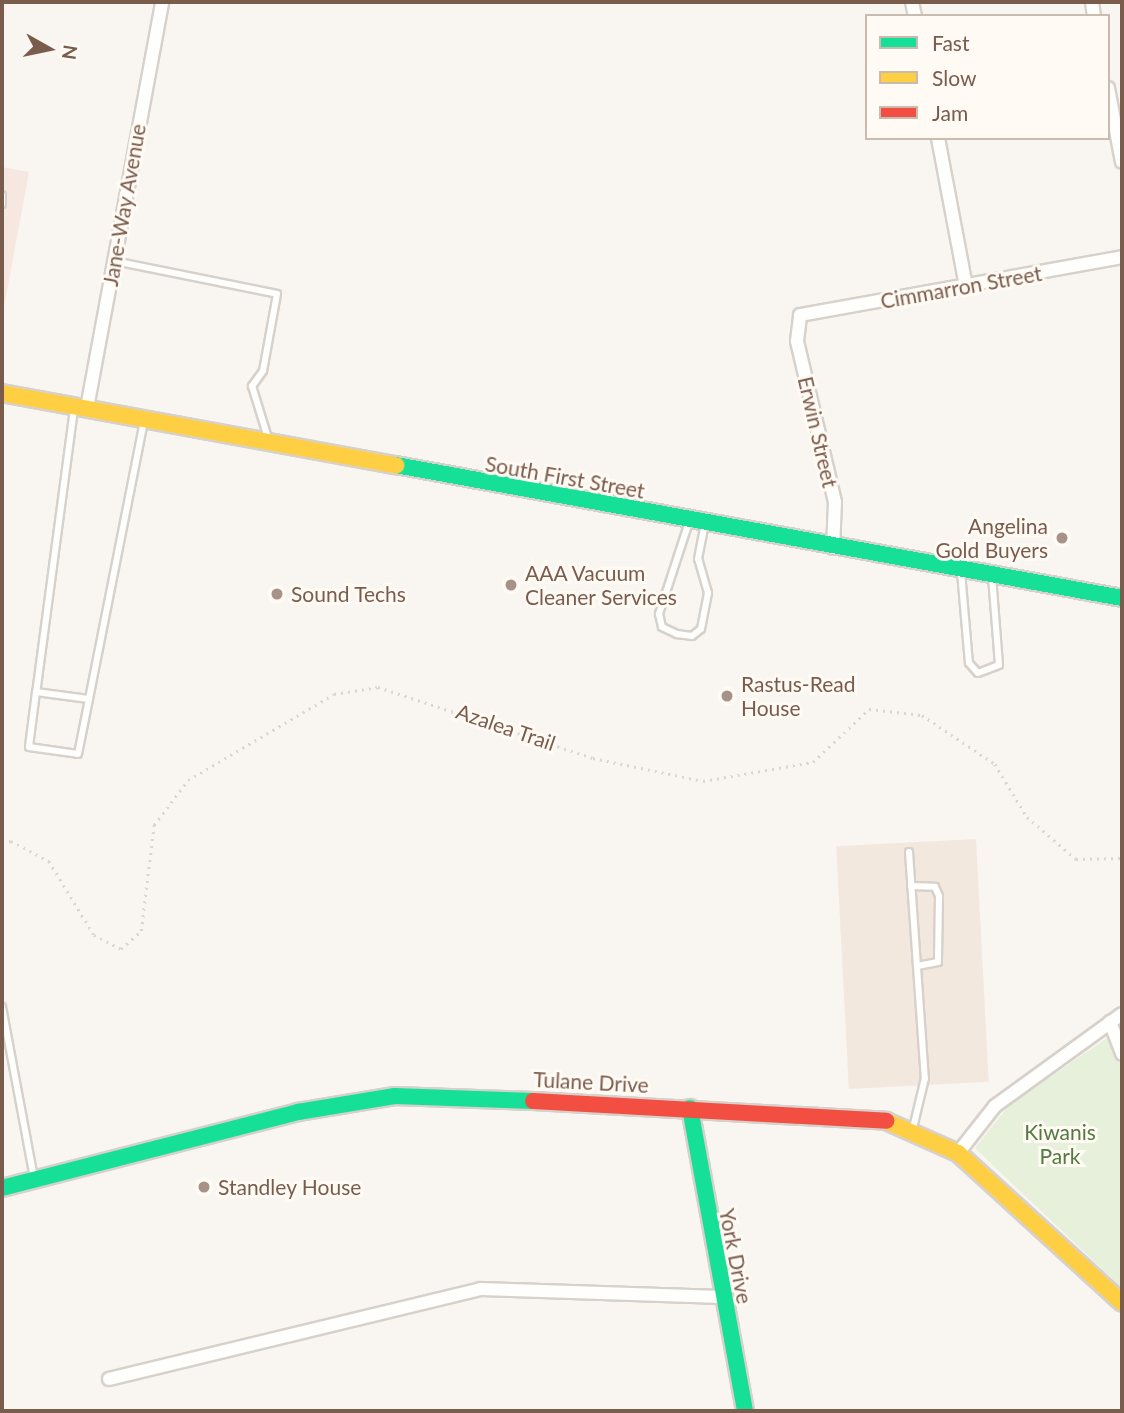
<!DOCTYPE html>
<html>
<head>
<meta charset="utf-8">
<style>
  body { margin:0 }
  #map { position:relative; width:1124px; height:1413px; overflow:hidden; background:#f9f5f0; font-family:Lato,sans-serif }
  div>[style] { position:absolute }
  .residential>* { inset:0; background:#f2e8de; transform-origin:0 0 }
  .commercial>* { inset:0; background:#f6e8e1 }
  .green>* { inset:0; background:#e7f0db }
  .path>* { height:2.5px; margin-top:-1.25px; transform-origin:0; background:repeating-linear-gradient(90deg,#dcd5d0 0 2px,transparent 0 7px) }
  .roads { filter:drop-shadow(2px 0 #d7d1cb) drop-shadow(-2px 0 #d7d1cb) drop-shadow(0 2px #d7d1cb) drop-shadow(0 -2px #d7d1cb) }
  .lane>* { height:6px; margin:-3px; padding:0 3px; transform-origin:3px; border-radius:3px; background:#fefefd }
  .street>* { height:12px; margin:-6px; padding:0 6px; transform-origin:6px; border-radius:6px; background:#fefefd }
  .fast>* { height:16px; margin:-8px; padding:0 8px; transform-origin:8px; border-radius:8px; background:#16e098 }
  .slow>* { height:16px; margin:-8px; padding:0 8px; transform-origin:8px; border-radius:8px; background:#ffcf43 }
  .jam>* { height:16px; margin:-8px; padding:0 8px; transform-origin:8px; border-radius:8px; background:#f24e42 }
  .dots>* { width:19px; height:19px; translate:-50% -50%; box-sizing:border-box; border:4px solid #fffaf3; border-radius:50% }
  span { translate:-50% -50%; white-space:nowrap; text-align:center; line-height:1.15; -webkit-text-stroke:6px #fffaf3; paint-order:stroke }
  .street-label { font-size:21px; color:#7a5c4d }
  .poi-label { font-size:21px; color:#7a5c4d }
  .right { translate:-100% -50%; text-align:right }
  .left { translate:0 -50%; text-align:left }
  .park-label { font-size:21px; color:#537a41 }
  .frame { position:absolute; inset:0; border:4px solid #7a5c4d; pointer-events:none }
  .legend { position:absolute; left:865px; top:14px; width:245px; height:126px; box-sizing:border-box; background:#fffaf3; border:2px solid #cabbb1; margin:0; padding:9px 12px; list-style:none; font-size:21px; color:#7a5c4d }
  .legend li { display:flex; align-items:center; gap:14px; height:35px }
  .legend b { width:35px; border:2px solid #cabbb1 }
  .north { position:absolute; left:14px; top:14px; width:70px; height:70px; -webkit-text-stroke:5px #fffaf3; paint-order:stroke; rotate:99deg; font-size:19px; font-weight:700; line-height:28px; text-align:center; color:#7a5c4d }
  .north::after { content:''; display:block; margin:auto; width:24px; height:32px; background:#7a5c4d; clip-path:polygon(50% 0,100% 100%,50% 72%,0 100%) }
</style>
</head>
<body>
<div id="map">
  <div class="residential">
    <i style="left:976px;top:839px;width:243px;height:140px;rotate:87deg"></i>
  </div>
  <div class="commercial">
    <i style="clip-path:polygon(2px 167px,29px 172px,2px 318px)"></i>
  </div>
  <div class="green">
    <i style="clip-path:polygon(1122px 1028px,1122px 1288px,975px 1148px,1010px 1104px)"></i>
  </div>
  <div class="path">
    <i style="left:2px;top:843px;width:9px;rotate:-13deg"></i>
    <i style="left:11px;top:841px;width:43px;rotate:27.8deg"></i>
    <i style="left:49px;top:861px;width:87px;rotate:58.7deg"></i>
    <i style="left:94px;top:935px;width:30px;rotate:27deg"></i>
    <i style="left:121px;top:949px;width:27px;rotate:-42deg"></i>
    <i style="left:141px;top:931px;width:107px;rotate:-83deg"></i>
    <i style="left:154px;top:825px;width:56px;rotate:-52.9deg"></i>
    <i style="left:188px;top:780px;width:169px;rotate:-30.5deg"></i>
    <i style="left:334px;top:694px;width:45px;rotate:-9deg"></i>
    <i style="left:378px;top:687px;width:226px;rotate:18.3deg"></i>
    <i style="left:593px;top:758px;width:112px;rotate:11.8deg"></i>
    <i style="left:703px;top:781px;width:112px;rotate:-9.8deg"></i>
    <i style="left:813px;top:762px;width:77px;rotate:-43.4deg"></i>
    <i style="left:869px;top:709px;width:53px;rotate:6.5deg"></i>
    <i style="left:922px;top:715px;width:88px;rotate:33.9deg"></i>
    <i style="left:995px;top:764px;width:62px;rotate:58.9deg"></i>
    <i style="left:1027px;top:817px;width:65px;rotate:40.6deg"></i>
    <i style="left:1076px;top:859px;width:46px;rotate:-1.2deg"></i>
  </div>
  <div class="roads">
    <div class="lane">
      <i style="left:2px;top:195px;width:9px;rotate:90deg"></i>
      <i style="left:114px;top:261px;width:166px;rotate:11.4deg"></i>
      <i style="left:277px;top:294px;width:78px;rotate:100.3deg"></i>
      <i style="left:263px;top:371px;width:19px;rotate:126deg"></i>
      <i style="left:252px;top:386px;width:54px;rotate:72.9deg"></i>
      <i style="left:74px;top:409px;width:286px;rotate:97.6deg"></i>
      <i style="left:36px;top:692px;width:53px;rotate:7.5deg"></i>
      <i style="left:89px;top:699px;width:283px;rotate:-78.8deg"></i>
      <i style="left:689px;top:522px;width:97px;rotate:108.1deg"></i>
      <i style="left:659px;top:614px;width:13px;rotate:77deg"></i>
      <i style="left:662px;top:627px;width:17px;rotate:25deg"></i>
      <i style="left:677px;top:634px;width:15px;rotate:8deg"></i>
      <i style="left:692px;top:636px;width:11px;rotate:-38deg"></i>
      <i style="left:701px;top:629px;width:37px;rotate:-79deg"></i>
      <i style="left:708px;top:593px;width:35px;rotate:-106deg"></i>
      <i style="left:698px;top:559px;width:36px;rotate:-79deg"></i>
      <i style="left:961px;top:572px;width:91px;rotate:85deg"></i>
      <i style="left:969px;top:663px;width:13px;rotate:48deg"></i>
      <i style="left:978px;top:673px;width:22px;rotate:-21deg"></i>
      <i style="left:999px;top:665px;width:88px;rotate:-94.5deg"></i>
      <i style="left:36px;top:692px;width:55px;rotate:97.3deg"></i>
      <i style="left:29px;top:747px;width:49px;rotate:8.1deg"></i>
      <i style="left:78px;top:754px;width:56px;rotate:-78.7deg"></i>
      <i style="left:909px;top:852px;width:227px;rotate:86deg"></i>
      <i style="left:925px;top:1078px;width:51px;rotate:103.5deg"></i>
      <i style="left:911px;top:886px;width:24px;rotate:2deg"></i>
      <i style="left:935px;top:887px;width:10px;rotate:66deg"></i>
      <i style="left:939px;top:896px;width:66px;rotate:90.9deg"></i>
      <i style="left:938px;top:962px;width:21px;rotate:169deg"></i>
      <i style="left:2px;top:1007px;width:174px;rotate:79.4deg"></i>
    </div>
    <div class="street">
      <i style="left:912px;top:2px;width:14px;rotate:78deg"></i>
      <i style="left:1092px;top:2px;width:14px;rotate:82deg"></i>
      <i style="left:1108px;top:88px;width:75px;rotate:79.3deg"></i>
      <i style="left:938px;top:138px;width:151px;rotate:79.3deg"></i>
      <i style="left:87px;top:408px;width:413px;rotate:-79.5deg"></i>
      <i style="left:833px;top:548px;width:46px;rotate:-87.5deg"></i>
      <i style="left:835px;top:502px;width:165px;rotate:-103.3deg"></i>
      <i style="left:797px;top:341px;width:26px;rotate:-83deg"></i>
      <i style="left:800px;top:315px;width:327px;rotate:-10.2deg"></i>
      <i style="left:1110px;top:1022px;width:34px;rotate:69deg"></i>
      <i style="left:958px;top:1153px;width:60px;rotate:-51.8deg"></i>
      <i style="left:995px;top:1106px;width:157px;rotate:-35.9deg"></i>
      <i style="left:109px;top:1379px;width:382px;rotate:-13.6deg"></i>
      <i style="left:480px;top:1289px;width:243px;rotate:1.9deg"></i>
    </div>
    <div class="fast">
      <i style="left:396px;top:465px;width:738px;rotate:10.38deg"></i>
      <i style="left:690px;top:1108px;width:308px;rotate:79.7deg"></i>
      <i style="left:2px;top:1188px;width:306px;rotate:-14.4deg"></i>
      <i style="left:298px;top:1112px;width:98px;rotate:-9.4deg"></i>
      <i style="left:395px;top:1096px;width:138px;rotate:2.1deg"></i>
    </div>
    <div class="slow">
      <i style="left:2px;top:393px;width:401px;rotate:10.4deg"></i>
      <i style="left:886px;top:1121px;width:79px;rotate:24deg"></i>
      <i style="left:958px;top:1153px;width:222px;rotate:42.4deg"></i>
    </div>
    <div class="jam">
      <i style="left:533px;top:1101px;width:354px;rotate:3.2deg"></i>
    </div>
  </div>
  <div class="dots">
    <i style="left:1062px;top:538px;background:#a69286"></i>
    <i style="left:511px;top:585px;background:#a69286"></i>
    <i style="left:277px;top:594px;background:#a69286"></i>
    <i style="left:727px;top:696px;background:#a69286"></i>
    <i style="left:204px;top:1187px;background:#a69286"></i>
  </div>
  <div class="street-label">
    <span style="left:124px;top:205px;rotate:-80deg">Jane-Way Avenue</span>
    <span style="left:961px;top:287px;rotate:-10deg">Cimmarron Street</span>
    <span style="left:818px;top:432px;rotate:77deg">Erwin Street</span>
    <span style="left:565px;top:477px;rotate:10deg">South First Street</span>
    <span style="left:506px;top:727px;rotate:19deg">Azalea Trail</span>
    <span style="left:591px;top:1082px;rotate:3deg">Tulane Drive</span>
    <span style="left:736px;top:1256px;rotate:79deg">York Drive</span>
  </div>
  <div class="poi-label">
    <span class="right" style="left:1048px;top:538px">Angelina<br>Gold Buyers</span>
    <span class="left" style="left:525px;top:585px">AAA Vacuum<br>Cleaner Services</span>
    <span class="left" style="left:291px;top:594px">Sound Techs</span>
    <span class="left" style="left:741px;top:696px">Rastus-Read<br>House</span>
    <span class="left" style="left:218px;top:1187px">Standley House</span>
  </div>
  <div class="park-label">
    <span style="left:1060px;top:1144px">Kiwanis<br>Park</span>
  </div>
  <div class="frame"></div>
  <ul class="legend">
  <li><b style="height:9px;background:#16e098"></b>Fast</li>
  <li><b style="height:9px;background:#ffcf43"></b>Slow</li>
  <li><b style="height:9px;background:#f24e42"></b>Jam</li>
  </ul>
  <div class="north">N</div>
</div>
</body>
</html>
